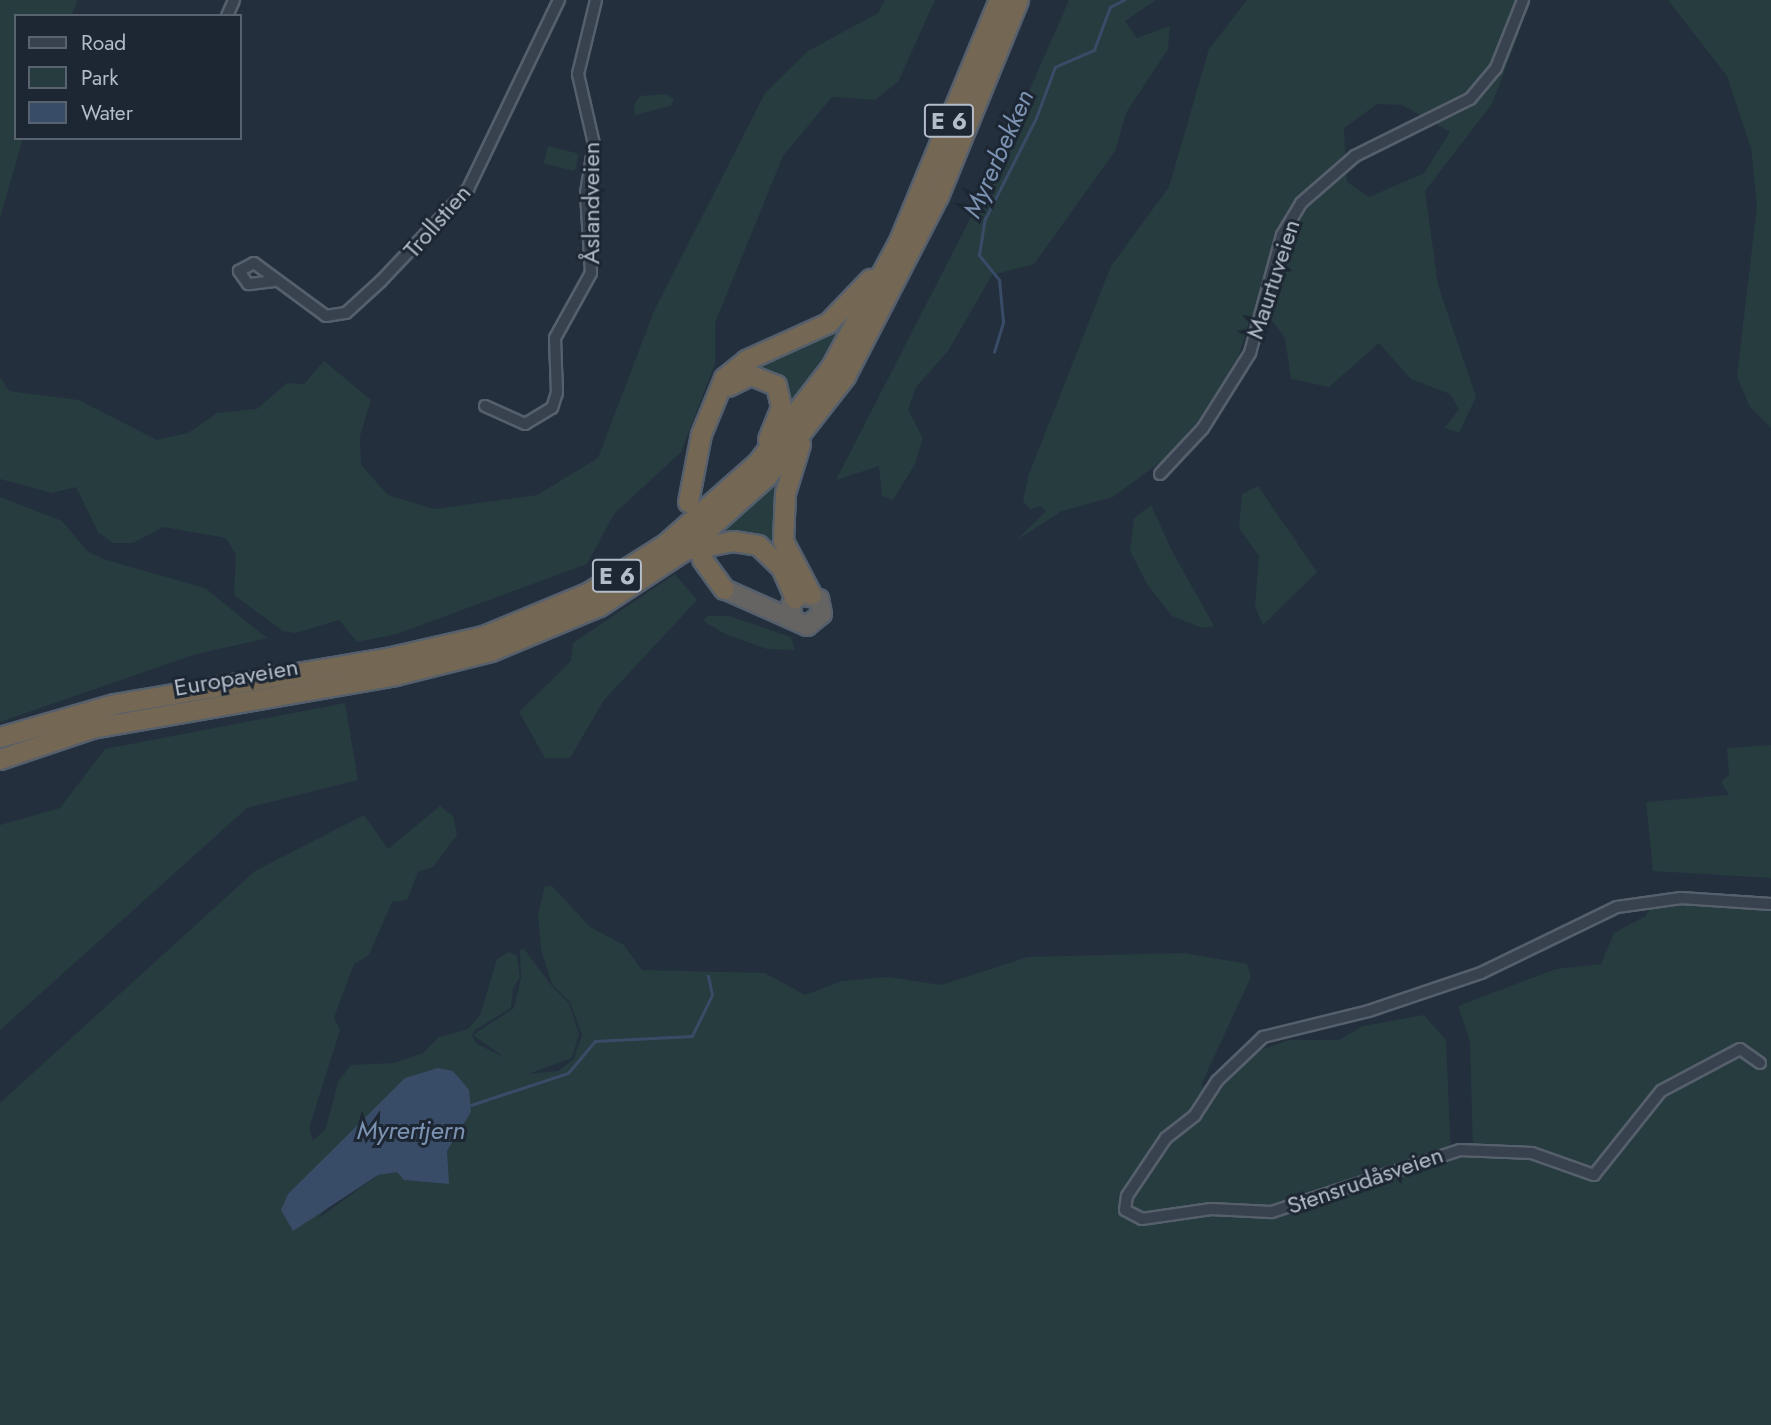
<!DOCTYPE html>
<html>
<head>
<meta charset="utf-8">
<style>
  body { margin:0 }
  #map { position:relative; width:1771px; height:1425px; overflow:hidden; background:#242f3e; font-family:Jost,sans-serif }
  div>[style] { position:absolute }
  .green>* { inset:0; background:#263c3f; transform-origin:0 0 }
  .water>* { inset:0; background:#394c67 }
  .stream>* { height:2.5px; margin:-1.25px; padding:0 1.25px; transform-origin:1.25px; border-radius:1.25px; background:#394c67 }
  .roads { filter:drop-shadow(2px 0 #565f6c) drop-shadow(-2px 0 #565f6c) drop-shadow(0 2px #565f6c) drop-shadow(0 -2px #565f6c) }
  .minor>* { height:10px; margin:-5px; padding:0 5px; transform-origin:5px; border-radius:5px; background:#38414e }
  .trunk>* { height:18px; margin:-9px; padding:0 9px; transform-origin:9px; border-radius:9px; background:#656462 }
  .motorway>* { height:19px; margin:-9.5px; padding:0 9.5px; transform-origin:9.5px; border-radius:9.5px; background:#746855 }
  span { translate:-50% -50%; white-space:nowrap; text-align:center; line-height:1.15; -webkit-text-stroke:6px #1d2633; paint-order:stroke }
  .shield-label span { padding:2px 5px; background:#1d2633; border:2px solid; border-radius:5px; -webkit-text-stroke-width:0 }
  .shield-label { font-size:23px; color:#b4bcc9; font-weight:700 }
  .street-label { font-size:24px; color:#b4bcc9 }
  .water-label { font-size:26px; color:#7c92b1; font-style:italic }
  .legend { position:absolute; left:14px; top:14px; width:228px; height:126px; box-sizing:border-box; background:#1d2633; border:2px solid #59626f; margin:0; padding:9px 12px; list-style:none; font-size:21px; color:#b4bcc9 }
  .legend li { display:flex; align-items:center; gap:14px; height:35px }
  .legend b { width:35px; border:2px solid #59626f }
</style>
</head>
<body>
<div id="map">
  <div class="green">
    <i style="clip-path:polygon(0 0,78px 0,71px 16px,16px 16px,16px 138px,23px 138px,0 218px)"></i>
    <i style="clip-path:polygon(885px 0,935px 0,898px 82px,875px 100px,832px 97px,783px 156px,715px 323px,715px 364px,681px 452px,614px 514px,587px 564px,397px 634px,357px 642px,339px 620px,296px 633px,283px 631px,234px 595px,236px 555px,226px 538px,164px 527px,133px 543px,113px 543px,98px 532px,76px 487px,52px 493px,0 479px,0 378px,9px 391px,79px 400px,157px 440px,188px 433px,217px 413px,257px 409px,287px 383px,304px 384px,324px 361px,371px 400px,360px 436px,361px 465px,388px 495px,434px 509px,537px 495px,598px 458px,654px 311px,765px 93px,808px 51px,878px 13px)"></i>
    <i style="clip-path:polygon(1069px 0,1156px 0,1125px 21px,1137px 38px,1170px 26px,1168px 49px,1126px 113px,1115px 151px,1034px 264px,992px 275px,948px 351px,916px 387px,908px 410px,923px 438px,915px 464px,893px 500px,882px 496px,879px 466px,836px 480px,991px 178px)"></i>
    <i style="clip-path:polygon(evenodd,1247px 0,1518px 0,1519px 33px,1492px 104px,1425px 191px,1438px 285px,1476px 397px,1459px 433px,1445px 428px,1459px 409px,1450px 394px,1411px 379px,1379px 343px,1329px 387px,1291px 379px,1285px 338px,1267px 314px,1249px 323px,1238px 358px,1196px 424px,1163px 460px,1113px 497px,1062px 511px,1017px 540px,1046px 511px,1040px 506px,1030px 509px,1023px 501px,1029px 474px,1111px 266px,1169px 187px,1209px 49px,1247px 0,1377px 104px,1402px 105px,1450px 132px,1424px 173px,1369px 197px,1347px 182px,1344px 128px,1377px 104px)"></i>
    <i style="clip-path:polygon(1668px 0,1771px 0,1771px 428px,1750px 407px,1737px 377px,1757px 206px,1751px 148px,1727px 76px)"></i>
    <i style="clip-path:polygon(666px 94px,674px 99px,671px 106px,635px 115px,634px 105px,640px 96px)"></i>
    <i style="left:548px;top:146px;width:32px;height:18px;rotate:14deg"></i>
    <i style="clip-path:polygon(858px 300px,791px 409px,743px 367px)"></i>
    <i style="clip-path:polygon(783px 473px,776px 549px,715px 540px)"></i>
    <i style="clip-path:polygon(1258px 486px,1317px 572px,1263px 625px,1255px 607px,1259px 556px,1239px 528px,1242px 494px)"></i>
    <i style="clip-path:polygon(0 497px,62px 521px,88px 552px,106px 560px,205px 588px,267px 638px,193px 655px,0 722px)"></i>
    <i style="clip-path:polygon(1151px 505px,1172px 551px,1214px 626px,1202px 628px,1172px 616px,1147px 584px,1130px 551px,1134px 518px)"></i>
    <i style="clip-path:polygon(675px 574px,697px 600px,604px 700px,570px 758px,545px 758px,519px 712px,571px 661px,573px 643px)"></i>
    <i style="clip-path:polygon(707px 616px,729px 616px,791px 637px,795px 650px,767px 649px,725px 634px,703px 621px)"></i>
    <i style="clip-path:polygon(345px 703px,358px 780px,247px 808px,0 1030px,0 825px,60px 808px,105px 749px)"></i>
    <i style="clip-path:polygon(1771px 745px,1771px 878px,1653px 871px,1646px 802px,1729px 795px,1721px 782px,1729px 775px,1727px 748px)"></i>
    <i style="clip-path:polygon(evenodd,440px 806px,453px 816px,457px 835px,433px 867px,418px 872px,407px 900px,392px 902px,369px 955px,354px 964px,334px 1017px,340px 1030px,309px 1128px,313px 1141px,326px 1128px,338px 1082px,351px 1065px,394px 1063px,423px 1053px,439px 1037px,468px 1029px,480px 1015px,497px 959px,509px 952px,517px 956px,520px 977px,513px 989px,511px 1008px,475px 1030px,472px 1036px,477px 1044px,505px 1058px,473px 1035px,514px 1008px,521px 978px,520px 950px,524px 949px,551px 985px,569px 1003px,579px 1034px,572px 1058px,528px 1074px,558px 1071px,574px 1059px,582px 1035px,570px 1002px,552px 984px,541px 949px,538px 913px,545px 886px,552px 886px,590px 927px,624px 945px,642px 970px,765px 973px,805px 995px,842px 981px,888px 977px,941px 985px,1028px 957px,1185px 953px,1247px 964px,1251px 977px,1201px 1085px,1216px 1094px,1257px 1051px,1290px 1040px,1339px 1040px,1363px 1026px,1424px 1015px,1446px 1040px,1451px 1156px,1473px 1152px,1470px 1041px,1458px 1006px,1556px 969px,1601px 964px,1614px 933px,1646px 916px,1653px 901px,1771px 907px,1771px 1425px,0 1425px,0 1103px,255px 871px,364px 815px,388px 849px,440px 806px,453px 1071px,471px 1112px,447px 1151px,378px 1175px,315px 1221px,453px 1071px)"></i>
  </div>
  <div class="water">
    <i style="clip-path:polygon(438px 1068px,453px 1071px,469px 1090px,471px 1112px,447px 1151px,449px 1184px,404px 1180px,397px 1172px,378px 1175px,293px 1231px,281px 1210px,288px 1194px,405px 1078px)"></i>
  </div>
  <div class="stream">
    <i style="left:994px;top:352px;width:31px;rotate:-73deg"></i>
    <i style="left:1003px;top:322px;width:42px;rotate:-95.4deg"></i>
    <i style="left:999px;top:280px;width:32px;rotate:-129deg"></i>
    <i style="left:979px;top:255px;width:36px;rotate:-81deg"></i>
    <i style="left:985px;top:219px;width:113px;rotate:-63.2deg"></i>
    <i style="left:1036px;top:118px;width:54px;rotate:-69.6deg"></i>
    <i style="left:1055px;top:67px;width:43px;rotate:-23.6deg"></i>
    <i style="left:1094px;top:50px;width:46px;rotate:-69.6deg"></i>
    <i style="left:1110px;top:7px;width:16px;rotate:-27deg"></i>
    <i style="left:471px;top:1105px;width:102px;rotate:-18.3deg"></i>
    <i style="left:568px;top:1073px;width:42px;rotate:-49.8deg"></i>
    <i style="left:595px;top:1041px;width:97px;rotate:-3deg"></i>
    <i style="left:692px;top:1036px;width:46px;rotate:-64deg"></i>
    <i style="left:712px;top:995px;width:19px;rotate:-102deg"></i>
  </div>
  <div class="roads">
    <div class="minor">
      <i style="left:227px;top:16px;width:17px;rotate:-66deg"></i>
      <i style="left:274px;top:281px;width:26px;rotate:173deg"></i>
      <i style="left:248px;top:284px;width:16px;rotate:-125deg"></i>
      <i style="left:239px;top:271px;width:17px;rotate:-28deg"></i>
      <i style="left:254px;top:263px;width:89px;rotate:36.4deg"></i>
      <i style="left:326px;top:316px;width:20px;rotate:-9deg"></i>
      <i style="left:346px;top:313px;width:47px;rotate:-42.4deg"></i>
      <i style="left:381px;top:281px;width:127px;rotate:-46.6deg"></i>
      <i style="left:468px;top:189px;width:210px;rotate:-64.3deg"></i>
      <i style="left:485px;top:406px;width:44px;rotate:24.2deg"></i>
      <i style="left:525px;top:424px;width:31px;rotate:-31deg"></i>
      <i style="left:552px;top:408px;width:16px;rotate:-72deg"></i>
      <i style="left:557px;top:393px;width:55px;rotate:-92.1deg"></i>
      <i style="left:555px;top:338px;width:74px;rotate:-61deg"></i>
      <i style="left:591px;top:273px;width:80px;rotate:-93.6deg"></i>
      <i style="left:586px;top:193px;width:50px;rotate:-80.7deg"></i>
      <i style="left:594px;top:144px;width:72px;rotate:-102.9deg"></i>
      <i style="left:578px;top:74px;width:76px;rotate:-76.3deg"></i>
      <i style="left:1160px;top:474px;width:63px;rotate:-46.9deg"></i>
      <i style="left:1203px;top:428px;width:89px;rotate:-57.9deg"></i>
      <i style="left:1250px;top:353px;width:122px;rotate:-74.8deg"></i>
      <i style="left:1282px;top:235px;width:37px;rotate:-59deg"></i>
      <i style="left:1301px;top:203px;width:72px;rotate:-41deg"></i>
      <i style="left:1355px;top:156px;width:128px;rotate:-26.4deg"></i>
      <i style="left:1470px;top:99px;width:40px;rotate:-50deg"></i>
      <i style="left:1496px;top:68px;width:73px;rotate:-68.3deg"></i>
      <i style="left:1760px;top:1063px;width:24px;rotate:-145deg"></i>
      <i style="left:1740px;top:1049px;width:89px;rotate:152deg"></i>
      <i style="left:1661px;top:1091px;width:107px;rotate:128.6deg"></i>
      <i style="left:1594px;top:1175px;width:66px;rotate:-160.5deg"></i>
      <i style="left:1532px;top:1153px;width:72px;rotate:-177.6deg"></i>
      <i style="left:1460px;top:1150px;width:199px;rotate:161.8deg"></i>
      <i style="left:1271px;top:1212px;width:60px;rotate:-177.1deg"></i>
      <i style="left:1211px;top:1209px;width:70px;rotate:171.8deg"></i>
      <i style="left:1142px;top:1219px;width:19px;rotate:-152deg"></i>
      <i style="left:1125px;top:1210px;width:14px;rotate:-82deg"></i>
      <i style="left:1127px;top:1196px;width:70px;rotate:-56.1deg"></i>
      <i style="left:1166px;top:1138px;width:37px;rotate:-38deg"></i>
      <i style="left:1195px;top:1115px;width:40px;rotate:-57.1deg"></i>
      <i style="left:1217px;top:1081px;width:64px;rotate:-43.7deg"></i>
      <i style="left:1263px;top:1037px;width:109px;rotate:-13.8deg"></i>
      <i style="left:1369px;top:1011px;width:118px;rotate:-18.7deg"></i>
      <i style="left:1481px;top:973px;width:151px;rotate:-25.9deg"></i>
      <i style="left:1617px;top:907px;width:65px;rotate:-8deg"></i>
      <i style="left:1681px;top:898px;width:90px;rotate:3.8deg"></i>
    </div>
    <div class="trunk">
      <i style="left:724px;top:589px;width:91px;rotate:24deg"></i>
      <i style="left:807px;top:626px;width:19px;rotate:-39deg"></i>
      <i style="left:822px;top:614px;width:15px;rotate:-101deg"></i>
      <i style="left:819px;top:599px;width:21px;rotate:-169deg"></i>
      <i style="left:798px;top:595px;width:12px;rotate:125deg"></i>
      <i style="left:791px;top:605px;width:13px;rotate:86deg"></i>
    </div>
    <div class="motorway">
      <i style="left:728px;top:386px;width:25px;rotate:-26deg"></i>
      <i style="left:751px;top:375px;width:27px;rotate:22deg"></i>
      <i style="left:776px;top:385px;width:23px;rotate:77deg"></i>
      <i style="left:781px;top:407px;width:35px;rotate:112deg"></i>
      <i style="left:800px;top:444px;width:51px;rotate:107deg"></i>
      <i style="left:785px;top:493px;width:48px;rotate:92.4deg"></i>
      <i style="left:783px;top:541px;width:60px;rotate:62.2deg"></i>
      <i style="left:688px;top:502px;width:69px;rotate:-79.2deg"></i>
      <i style="left:701px;top:434px;width:61px;rotate:-67.7deg"></i>
      <i style="left:724px;top:378px;width:28px;rotate:-39deg"></i>
      <i style="left:746px;top:360px;width:90px;rotate:-24.3deg"></i>
      <i style="left:828px;top:323px;width:61px;rotate:-46.3deg"></i>
      <i style="left:691px;top:549px;width:43px;rotate:-10.8deg"></i>
      <i style="left:733px;top:541px;width:25px;rotate:9deg"></i>
      <i style="left:758px;top:545px;width:32px;rotate:44deg"></i>
      <i style="left:781px;top:567px;width:34px;rotate:66deg"></i>
      <i style="left:702px;top:559px;width:37px;rotate:54deg"></i>
      <i style="left:0;top:737px;width:119px;rotate:-16.1deg"></i>
      <i style="left:114px;top:704px;width:281px;rotate:-9.6deg"></i>
      <i style="left:391px;top:657px;width:94px;rotate:-12.9deg"></i>
      <i style="left:483px;top:636px;width:115px;rotate:-22.5deg"></i>
      <i style="left:589px;top:592px;width:90px;rotate:-32.3deg"></i>
      <i style="left:665px;top:544px;width:123px;rotate:-41.4deg"></i>
      <i style="left:757px;top:463px;width:121px;rotate:-52.4deg"></i>
      <i style="left:831px;top:367px;width:143px;rotate:-61.6deg"></i>
      <i style="left:899px;top:241px;width:261px;rotate:-67.5deg"></i>
      <i style="left:0;top:759px;width:97px;rotate:-18.6deg"></i>
      <i style="left:92px;top:728px;width:308px;rotate:-9.9deg"></i>
      <i style="left:395px;top:675px;width:99px;rotate:-14deg"></i>
      <i style="left:491px;top:651px;width:117px;rotate:-22.6deg"></i>
      <i style="left:599px;top:606px;width:100px;rotate:-33.2deg"></i>
      <i style="left:683px;top:551px;width:113px;rotate:-41.8deg"></i>
      <i style="left:767px;top:476px;width:127px;rotate:-52deg"></i>
      <i style="left:845px;top:376px;width:203px;rotate:-62.7deg"></i>
      <i style="left:938px;top:196px;width:212px;rotate:-67.8deg"></i>
    </div>
  </div>
  <div class="shield-label">
    <span style="left:949px;top:121px">E 6</span>
    <span style="left:617px;top:576px">E 6</span>
  </div>
  <div class="street-label">
    <span style="left:591px;top:203px;rotate:-90deg">Åslandveien</span>
    <span style="left:437px;top:221px;rotate:-49deg">Trollstien</span>
    <span style="left:1273px;top:279px;rotate:-72deg">Maurtuveien</span>
    <span style="left:236px;top:677px;rotate:-10deg">Europaveien</span>
    <span style="left:1365px;top:1180px;rotate:-19deg">Stensrudåsveien</span>
  </div>
  <div class="water-label">
    <span style="left:999px;top:154px;rotate:-66deg">Myrerbekken</span>
    <span style="left:411px;top:1131px">Myrertjern</span>
  </div>
  <ul class="legend">
  <li><b style="height:9px;background:#38414e"></b>Road</li>
  <li><b style="height:19px;background:#263c3f"></b>Park</li>
  <li><b style="height:19px;background:#394c67"></b>Water</li>
  </ul>
</div>
</body>
</html>
